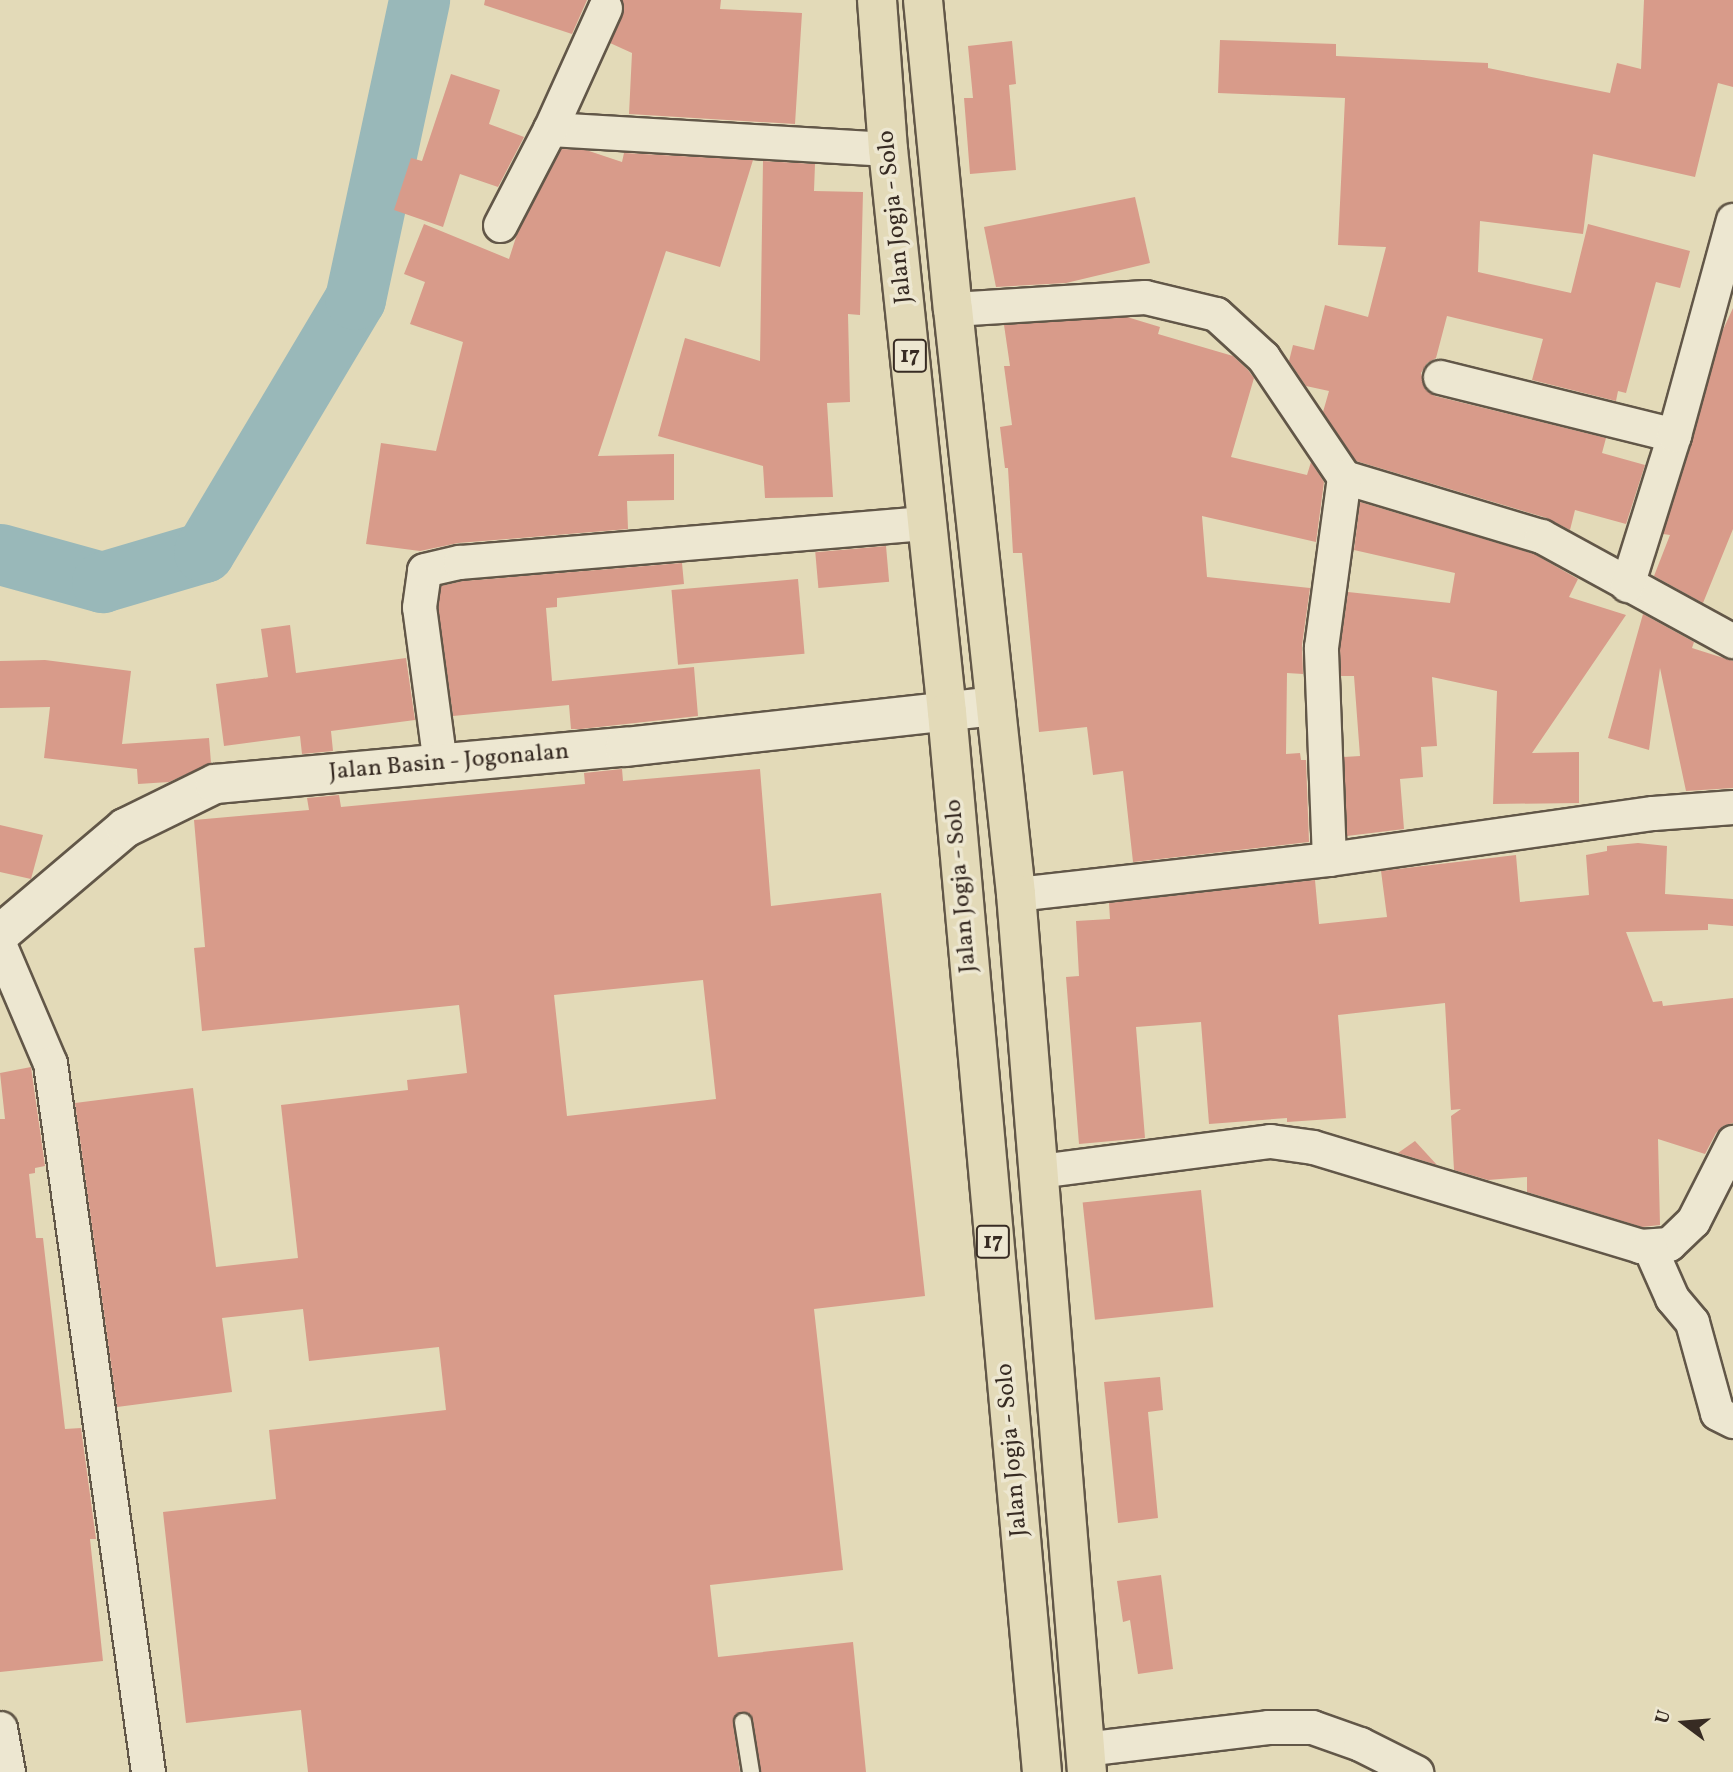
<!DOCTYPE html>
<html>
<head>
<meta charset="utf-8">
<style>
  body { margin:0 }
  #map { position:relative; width:1733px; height:1772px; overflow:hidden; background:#e3dab8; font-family:Vollkorn,serif }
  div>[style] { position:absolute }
  .river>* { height:61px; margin:-30.5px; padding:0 30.5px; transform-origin:30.5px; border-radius:30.5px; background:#99b8b9 }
  .building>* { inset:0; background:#d89b8a; transform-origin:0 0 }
  .roads { filter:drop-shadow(2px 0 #625748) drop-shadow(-2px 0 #625748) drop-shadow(0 2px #625748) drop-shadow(0 -2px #625748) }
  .lane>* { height:16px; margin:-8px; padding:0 8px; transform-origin:8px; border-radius:8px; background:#ede7d1 }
  .street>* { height:33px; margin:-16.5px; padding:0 16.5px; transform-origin:16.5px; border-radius:16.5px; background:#ede7d1 }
  .secondary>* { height:38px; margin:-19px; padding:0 19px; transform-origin:19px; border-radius:19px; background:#ede7d1 }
  .highway>* { height:38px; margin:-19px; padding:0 19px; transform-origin:19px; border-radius:19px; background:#e3dab8 }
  span { translate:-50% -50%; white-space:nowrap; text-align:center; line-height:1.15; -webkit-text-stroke:7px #ede7d1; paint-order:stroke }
  .shield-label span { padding:2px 5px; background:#ede7d1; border:2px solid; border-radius:5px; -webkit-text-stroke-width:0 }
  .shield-label { font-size:23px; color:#372b23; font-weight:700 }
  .street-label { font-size:24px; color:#372b23 }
  .north { position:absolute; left:1649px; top:1688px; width:70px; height:70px; -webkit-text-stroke:5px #ede7d1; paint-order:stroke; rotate:286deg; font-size:19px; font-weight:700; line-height:28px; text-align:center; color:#372b23 }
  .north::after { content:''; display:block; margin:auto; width:24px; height:32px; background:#372b23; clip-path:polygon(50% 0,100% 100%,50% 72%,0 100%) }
</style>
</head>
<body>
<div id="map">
  <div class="river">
    <i style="left:0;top:554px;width:106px;rotate:15.4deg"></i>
    <i style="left:102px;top:582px;width:106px;rotate:-16.4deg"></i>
    <i style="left:204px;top:552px;width:295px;rotate:-59.2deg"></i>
    <i style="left:355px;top:299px;width:306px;rotate:-77.9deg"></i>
  </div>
  <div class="building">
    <i style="clip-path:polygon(485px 0,587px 0,572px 34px,484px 5px)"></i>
    <i style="clip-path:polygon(622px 0,721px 0,720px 9px,802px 13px,795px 124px,629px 114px,632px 53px,610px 43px,623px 15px)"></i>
    <i style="clip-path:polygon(1644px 0,1733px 0,1733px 87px,1718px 83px,1695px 177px,1593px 154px,1583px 234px,1480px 221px,1478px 272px,1571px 293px,1588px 224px,1690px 251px,1680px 288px,1656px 282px,1626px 393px,1618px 391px,1616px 401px,1532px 380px,1543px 339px,1447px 316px,1436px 358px,1427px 363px,1421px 373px,1426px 390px,1435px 396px,1606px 438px,1602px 453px,1645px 465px,1626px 524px,1575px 510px,1570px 530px,1547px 518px,1356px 461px,1323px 412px,1329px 391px,1306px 386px,1289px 361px,1293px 345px,1314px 350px,1325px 305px,1368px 317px,1386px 247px,1338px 245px,1345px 98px,1218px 93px,1220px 40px,1336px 44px,1336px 56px,1488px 63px,1488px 68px,1610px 93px,1617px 63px,1641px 69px)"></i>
    <i style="clip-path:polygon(1012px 41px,1016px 84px,1009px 85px,1016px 170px,970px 174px,964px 98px,973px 98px,968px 46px)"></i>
    <i style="clip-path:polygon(451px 74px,500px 90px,489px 124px,524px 137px,498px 187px,460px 174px,443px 227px,394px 210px,411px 158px,422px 161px)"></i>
    <i style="clip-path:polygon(561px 149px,586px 150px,622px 162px,624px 153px,753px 160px,720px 267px,666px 251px,598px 456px,674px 454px,674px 500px,627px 501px,628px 529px,458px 543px,420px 551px,366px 544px,381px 443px,436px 451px,463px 342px,410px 324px,425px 282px,404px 274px,424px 224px,509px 259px,517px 234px)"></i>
    <i style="clip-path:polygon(763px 161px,815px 164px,814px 191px,863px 192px,860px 315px,848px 314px,850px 402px,827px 403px,833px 497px,765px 498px,763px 466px,658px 436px,685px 338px,760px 361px)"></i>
    <i style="clip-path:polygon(1135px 197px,1150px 263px,1066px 283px,996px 287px,984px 227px)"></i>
    <i style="clip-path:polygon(1733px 308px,1733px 529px,1703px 603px,1654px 576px,1670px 535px,1663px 534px,1722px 332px)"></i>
    <i style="clip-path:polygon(1127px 317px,1160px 327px,1158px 334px,1233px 356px,1248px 370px,1254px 378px,1231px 457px,1307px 475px,1311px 462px,1324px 482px,1316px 542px,1202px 516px,1207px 577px,1310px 588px,1302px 645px,1303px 674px,1287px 673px,1286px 754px,1300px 753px,1301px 760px,1306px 760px,1309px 842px,1133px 862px,1123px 771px,1093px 775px,1087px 727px,1039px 732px,1022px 553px,1013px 553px,1008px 468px,1005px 468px,1000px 427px,1012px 425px,1004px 366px,1010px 366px,1004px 325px)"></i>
    <i style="clip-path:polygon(1360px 502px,1534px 554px,1578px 579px,1569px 597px,1626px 615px,1532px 753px,1579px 752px,1579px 803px,1493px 804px,1497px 691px,1432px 677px,1437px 746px,1421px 747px,1423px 777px,1400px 779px,1404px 829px,1347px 836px,1344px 757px,1360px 756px,1354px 676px,1341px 676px,1340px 648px,1348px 592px,1450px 603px,1455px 573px,1354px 550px)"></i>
    <i style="left:886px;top:546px;width:36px;height:71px;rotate:85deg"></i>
    <i style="clip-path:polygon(682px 563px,684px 584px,557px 598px,557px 607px,546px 608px,552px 681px,694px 667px,698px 716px,581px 729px,571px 729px,569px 705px,453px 716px,438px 607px,441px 586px,463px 581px)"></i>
    <i style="left:798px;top:579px;width:75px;height:127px;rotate:85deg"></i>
    <i style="clip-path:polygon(1643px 614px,1694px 642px,1692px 648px,1733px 661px,1733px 788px,1686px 791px,1660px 668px,1649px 750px,1608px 738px)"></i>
    <i style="clip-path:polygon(290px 625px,296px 673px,406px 658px,415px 720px,331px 731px,333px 751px,302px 754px,300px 736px,224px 746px,216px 684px,268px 677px,261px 629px)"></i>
    <i style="clip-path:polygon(45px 660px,131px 671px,122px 744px,209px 738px,211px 763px,169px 782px,138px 784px,137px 769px,44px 758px,50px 707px,0 708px,0 661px)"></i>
    <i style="clip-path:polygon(evenodd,622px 769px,623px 781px,760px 769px,771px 906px,881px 893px,925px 1296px,814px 1309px,843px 1570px,710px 1585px,718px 1657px,853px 1642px,866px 1772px,761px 1772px,753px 1720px,751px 1715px,742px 1712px,736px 1714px,733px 1723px,740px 1772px,308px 1772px,301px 1710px,186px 1723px,163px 1512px,276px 1499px,269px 1430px,446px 1410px,439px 1347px,309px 1361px,303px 1309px,222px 1318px,232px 1392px,117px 1407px,75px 1103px,193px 1088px,216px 1267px,298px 1258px,281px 1105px,408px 1090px,407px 1080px,467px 1073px,459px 1005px,202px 1031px,194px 948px,205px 947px,194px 820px,309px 810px,307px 798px,339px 795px,341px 807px,585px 784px,584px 773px,622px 769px,703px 980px,716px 1099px,567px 1116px,554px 995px,703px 980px)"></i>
    <i style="clip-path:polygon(0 825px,43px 835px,31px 879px,0 872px)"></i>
    <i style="clip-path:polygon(1638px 843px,1667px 846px,1665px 894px,1733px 899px,1733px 926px,1708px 924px,1708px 930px,1626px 932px,1653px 1002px,1662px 1001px,1663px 1006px,1733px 998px,1733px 1123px,1723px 1126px,1716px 1133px,1705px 1154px,1658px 1139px,1660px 1225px,1642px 1227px,1527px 1192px,1527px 1177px,1488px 1180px,1454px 1170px,1451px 1116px,1461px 1109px,1451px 1110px,1445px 1003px,1338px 1015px,1346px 1118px,1287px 1122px,1287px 1118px,1209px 1124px,1201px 1022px,1136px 1027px,1145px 1138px,1079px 1144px,1066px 977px,1079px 976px,1076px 921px,1110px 919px,1109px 903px,1315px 880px,1319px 924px,1387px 917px,1381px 871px,1516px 855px,1520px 902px,1589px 895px,1586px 855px,1607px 851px,1607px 846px)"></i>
    <i style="clip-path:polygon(31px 1067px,45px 1166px,35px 1168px,35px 1173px,29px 1174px,36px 1238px,43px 1238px,65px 1429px,81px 1428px,96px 1539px,90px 1539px,103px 1661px,0 1672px,0 1119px,5px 1119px,0 1073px)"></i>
    <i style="clip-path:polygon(1415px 1141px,1437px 1165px,1398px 1153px)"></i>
    <i style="left:1201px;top:1190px;width:118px;height:119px;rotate:84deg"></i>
    <i style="clip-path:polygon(1160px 1377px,1163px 1410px,1148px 1412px,1158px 1518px,1118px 1523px,1104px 1382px)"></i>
    <i style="clip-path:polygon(1161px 1575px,1173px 1669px,1138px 1674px,1130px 1620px,1123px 1622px,1117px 1581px)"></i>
  </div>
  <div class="roads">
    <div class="lane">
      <i style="left:743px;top:1722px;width:51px;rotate:80.9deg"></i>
    </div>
    <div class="street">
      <i style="left:550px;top:129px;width:339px;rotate:3.4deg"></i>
      <i style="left:500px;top:225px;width:108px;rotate:-62.5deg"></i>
      <i style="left:550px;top:129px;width:133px;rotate:-65.6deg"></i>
      <i style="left:953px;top:309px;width:192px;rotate:-3.6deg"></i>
      <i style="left:1145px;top:297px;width:73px;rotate:13.5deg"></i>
      <i style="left:1216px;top:314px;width:64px;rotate:42.5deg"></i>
      <i style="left:1263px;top:357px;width:145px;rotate:56deg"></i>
      <i style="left:1344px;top:477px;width:206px;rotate:16.7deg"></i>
      <i style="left:1541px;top:536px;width:219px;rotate:28.7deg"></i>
      <i style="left:1440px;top:377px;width:241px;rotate:13.9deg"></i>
      <i style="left:1627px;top:585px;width:157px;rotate:-72.6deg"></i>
      <i style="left:1674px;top:435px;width:223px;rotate:-74.7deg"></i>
      <i style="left:440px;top:764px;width:158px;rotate:-97.6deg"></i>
      <i style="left:419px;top:607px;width:37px;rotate:-82deg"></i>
      <i style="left:424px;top:570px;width:37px;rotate:-13deg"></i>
      <i style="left:460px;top:562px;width:470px;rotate:-4.8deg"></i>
      <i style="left:1329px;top:859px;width:212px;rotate:-92.2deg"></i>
      <i style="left:1321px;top:647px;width:172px;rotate:-82.3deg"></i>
      <i style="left:1016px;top:894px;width:315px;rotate:-6.4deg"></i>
      <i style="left:1329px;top:859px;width:327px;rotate:-8.1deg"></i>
      <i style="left:1653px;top:813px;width:80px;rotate:-4.3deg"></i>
      <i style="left:0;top:946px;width:127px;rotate:66.9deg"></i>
      <i style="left:50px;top:1063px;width:716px;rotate:82.13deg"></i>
      <i style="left:1039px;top:1171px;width:233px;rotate:-7.4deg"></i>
      <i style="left:1270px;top:1141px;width:43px;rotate:7.9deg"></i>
      <i style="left:1313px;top:1147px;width:342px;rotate:16.8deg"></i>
      <i style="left:1640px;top:1246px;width:29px;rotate:-4deg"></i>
      <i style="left:1669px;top:1244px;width:33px;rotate:-44deg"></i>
      <i style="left:1693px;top:1221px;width:89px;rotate:-63.1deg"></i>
      <i style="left:1649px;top:1246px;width:57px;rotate:66.1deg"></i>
      <i style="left:1672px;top:1298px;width:31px;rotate:50deg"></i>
      <i style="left:1692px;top:1322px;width:94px;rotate:74.6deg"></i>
      <i style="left:1717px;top:1413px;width:18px;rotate:27deg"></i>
      <i style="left:0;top:1728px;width:45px;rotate:79.7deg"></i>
      <i style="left:1084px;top:1749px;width:185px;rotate:-6.8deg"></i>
      <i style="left:1268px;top:1727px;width:44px"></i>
      <i style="left:1312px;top:1727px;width:51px;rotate:19.5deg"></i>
      <i style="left:1360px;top:1744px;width:63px;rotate:26.6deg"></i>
    </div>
    <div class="secondary">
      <i style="left:0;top:934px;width:164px;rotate:-40.3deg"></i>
      <i style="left:125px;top:828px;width:100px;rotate:-26.1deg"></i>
      <i style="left:215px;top:784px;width:412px;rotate:-5.2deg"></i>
      <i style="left:625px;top:747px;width:373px;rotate:-6.3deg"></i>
    </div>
    <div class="highway">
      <i style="left:877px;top:0;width:149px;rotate:85.8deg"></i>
      <i style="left:888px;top:149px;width:566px;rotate:84.02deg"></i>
      <i style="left:947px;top:712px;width:1064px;rotate:84.88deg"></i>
      <i style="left:923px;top:0;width:310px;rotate:84.5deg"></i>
      <i style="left:953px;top:309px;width:588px;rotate:83.85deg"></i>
      <i style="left:1016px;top:894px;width:881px;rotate:85.38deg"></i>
    </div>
  </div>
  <div class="shield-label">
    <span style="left:910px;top:356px">17</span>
    <span style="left:993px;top:1242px">17</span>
  </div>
  <div class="street-label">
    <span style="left:896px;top:217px;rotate:-96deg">Jalan Jogja - Solo</span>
    <span style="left:449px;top:763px;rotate:-5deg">Jalan Basin - Jogonalan</span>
    <span style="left:962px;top:886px;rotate:-95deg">Jalan Jogja - Solo</span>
    <span style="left:1013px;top:1450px;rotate:-95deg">Jalan Jogja - Solo</span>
  </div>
  <div class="north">U</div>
</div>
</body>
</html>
